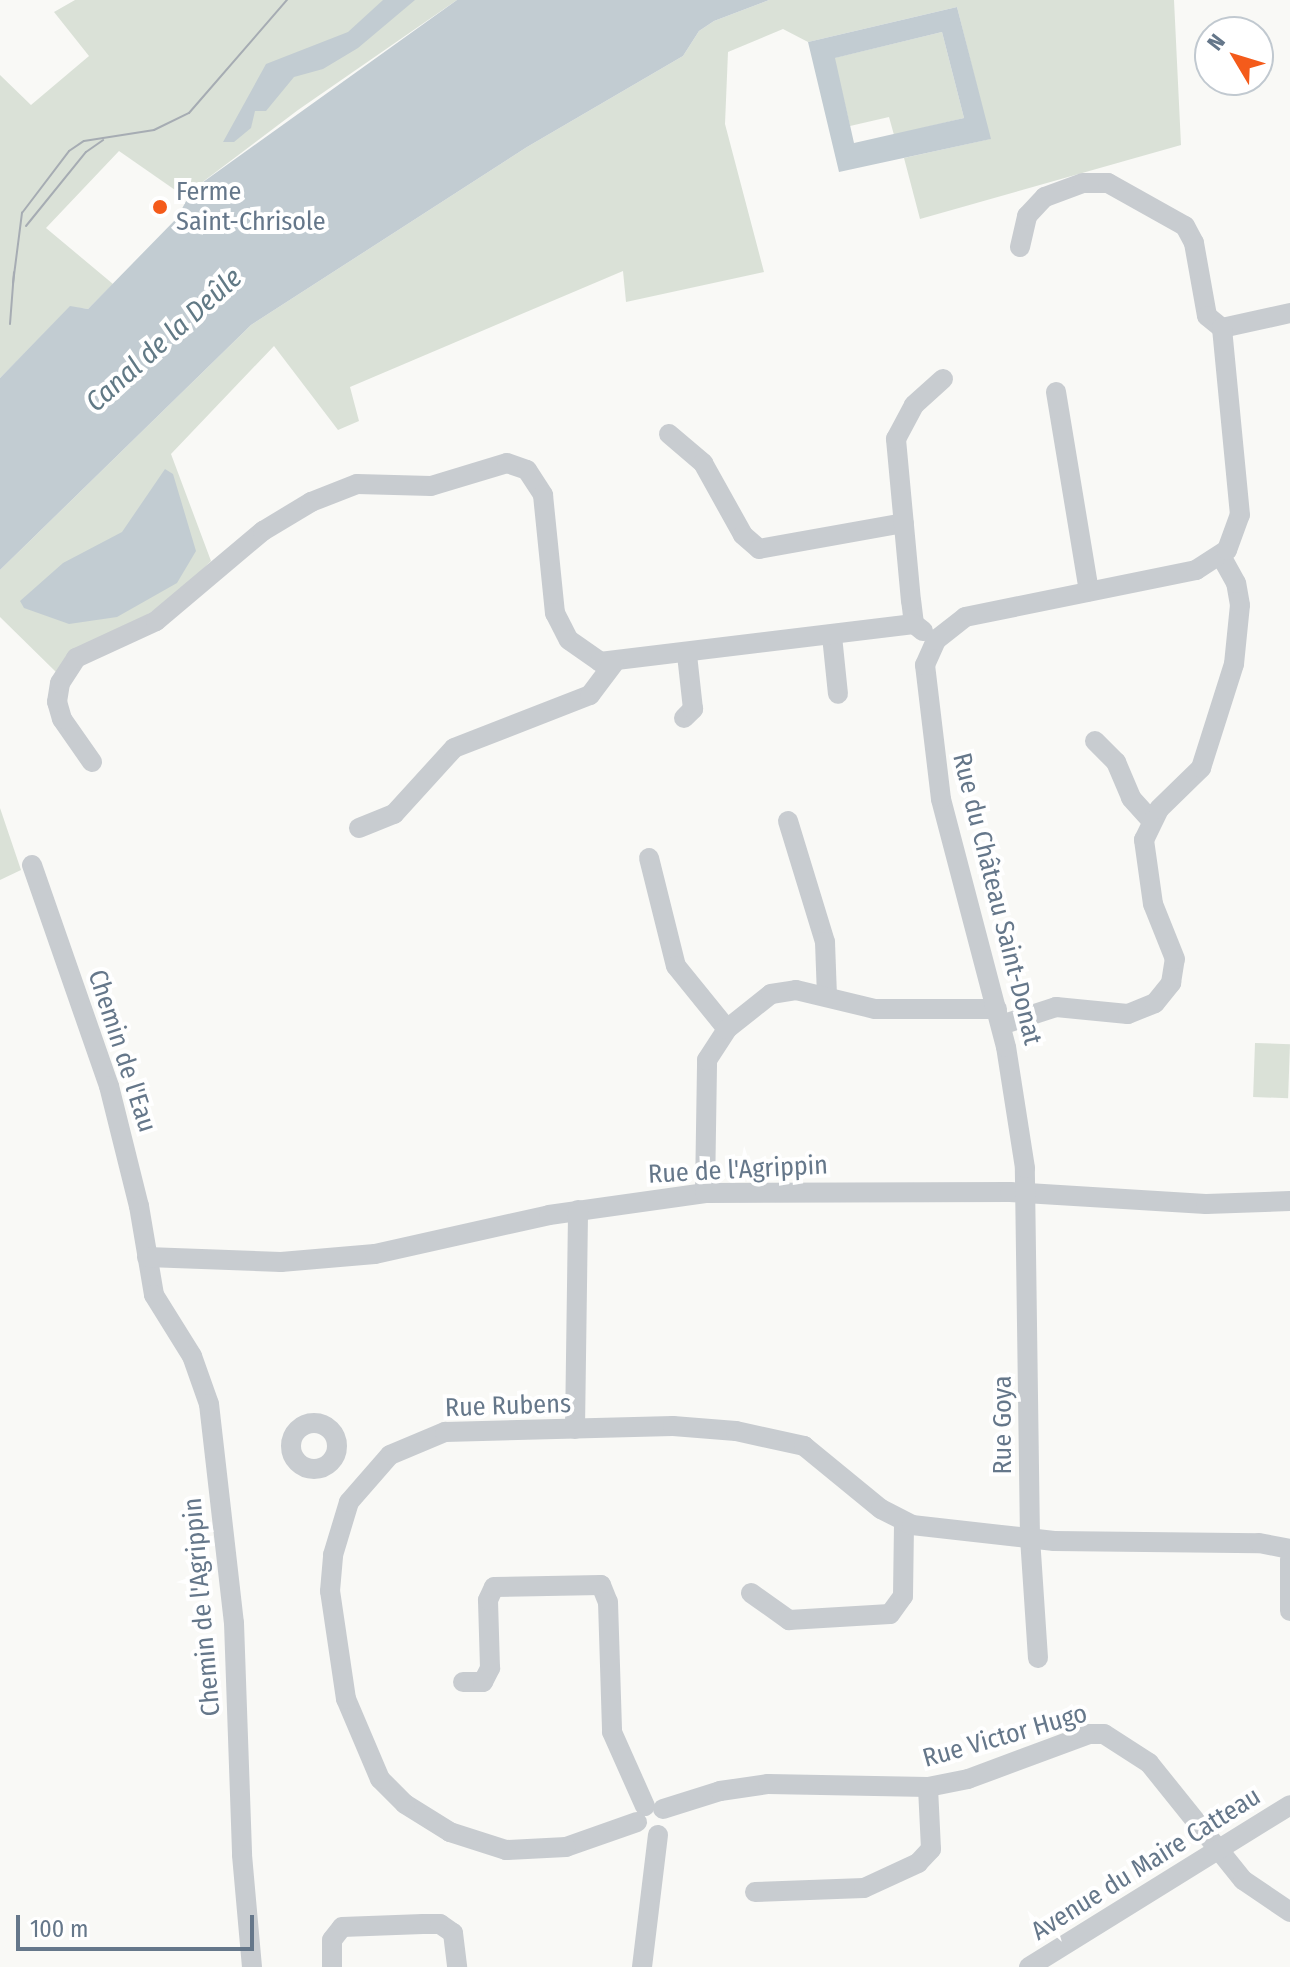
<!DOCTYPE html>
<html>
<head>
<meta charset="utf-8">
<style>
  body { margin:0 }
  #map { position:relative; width:1290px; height:1967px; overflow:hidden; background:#f9f9f6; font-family:"Fira Sans Condensed",sans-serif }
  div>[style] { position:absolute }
  .green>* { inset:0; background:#dae1d7; transform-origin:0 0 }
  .water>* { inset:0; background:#c2ccd2 }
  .minor>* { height:20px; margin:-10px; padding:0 10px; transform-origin:10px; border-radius:10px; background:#c8ccd0 }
  .minor>.ring { margin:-10px; padding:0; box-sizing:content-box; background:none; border:20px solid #c8ccd0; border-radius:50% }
  .tram>* { height:2px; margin:-1px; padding:0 1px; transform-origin:1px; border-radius:1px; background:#a6acb3 }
  .dots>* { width:22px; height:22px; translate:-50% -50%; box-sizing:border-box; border:4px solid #fff; border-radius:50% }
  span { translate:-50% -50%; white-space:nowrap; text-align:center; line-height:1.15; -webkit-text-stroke:8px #fff; paint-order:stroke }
  .poi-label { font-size:26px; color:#65778a }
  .left { translate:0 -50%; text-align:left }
  .street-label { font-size:26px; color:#65778a }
  .water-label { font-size:28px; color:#617985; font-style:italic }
  .north { position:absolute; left:1194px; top:16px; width:80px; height:80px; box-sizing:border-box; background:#fff; border:2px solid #c1c9d0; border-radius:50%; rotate:308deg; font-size:22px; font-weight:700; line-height:32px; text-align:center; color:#65778a }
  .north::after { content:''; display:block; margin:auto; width:28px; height:36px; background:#f45b1b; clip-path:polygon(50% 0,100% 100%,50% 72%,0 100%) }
  .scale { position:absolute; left:16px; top:1915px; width:238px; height:36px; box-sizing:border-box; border:4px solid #65778a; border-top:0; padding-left:10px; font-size:24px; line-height:28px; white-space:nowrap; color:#65778a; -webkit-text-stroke:6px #fff; paint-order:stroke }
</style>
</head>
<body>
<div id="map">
  <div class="green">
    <i style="clip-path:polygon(75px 0,457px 0,298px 110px,192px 190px,188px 199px,119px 151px,46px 228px,113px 284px,88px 309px,70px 307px,0 378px,0 75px,31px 105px,89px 56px,54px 12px)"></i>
    <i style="clip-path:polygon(769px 0,1174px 0,1181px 145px,920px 219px,904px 158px,990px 139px,957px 7px,808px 42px,783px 29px,728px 52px,725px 124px,764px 272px,626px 302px,623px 271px,350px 387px,359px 421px,338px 430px,274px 346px,171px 454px,211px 561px,176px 596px,57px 673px,0 617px,0 570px,251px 325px,527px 147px,683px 56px,699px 31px,714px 21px)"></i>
    <i style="clip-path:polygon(942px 32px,964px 118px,894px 135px,889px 117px,850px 126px,834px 58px)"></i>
    <i style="clip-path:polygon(0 808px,21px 870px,0 880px)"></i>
    <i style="left:1255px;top:1043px;width:35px;height:54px;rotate:2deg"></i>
  </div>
  <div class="water">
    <i style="clip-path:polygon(383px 0,415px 0,358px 48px,323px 69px,294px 77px,266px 111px,255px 111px,251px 128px,234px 142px,223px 142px,266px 64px,348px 32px)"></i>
    <i style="clip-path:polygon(457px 0,769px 0,714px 21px,699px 31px,683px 56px,527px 147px,251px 325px,0 570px,0 378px,70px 306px,88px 309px,177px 218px,192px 190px)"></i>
    <i style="clip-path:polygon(evenodd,957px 7px,991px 139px,839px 172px,808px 42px,957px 7px,942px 32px,964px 118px,854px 143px,835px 58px,942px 32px)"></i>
    <i style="clip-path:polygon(165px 469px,173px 474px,196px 551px,177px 583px,117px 617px,69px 624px,24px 608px,20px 601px,63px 563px,122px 532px)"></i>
  </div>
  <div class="minor">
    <i style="left:1020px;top:247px;width:32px;rotate:-77deg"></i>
    <i style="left:1027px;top:216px;width:26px;rotate:-47deg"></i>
    <i style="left:1045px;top:197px;width:40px;rotate:-20.2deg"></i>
    <i style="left:1083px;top:183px;width:25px"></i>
    <i style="left:1108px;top:183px;width:88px;rotate:29.2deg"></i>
    <i style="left:1185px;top:226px;width:19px;rotate:62deg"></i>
    <i style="left:1194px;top:243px;width:74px;rotate:79.9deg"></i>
    <i style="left:1207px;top:316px;width:19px;rotate:39deg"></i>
    <i style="left:1222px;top:328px;width:70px;rotate:-12.4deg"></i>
    <i style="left:1056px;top:392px;width:202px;rotate:80.6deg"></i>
    <i style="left:669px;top:434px;width:45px;rotate:40.5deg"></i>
    <i style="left:703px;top:463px;width:82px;rotate:60.9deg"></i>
    <i style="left:743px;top:535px;width:21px;rotate:41deg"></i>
    <i style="left:759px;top:549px;width:147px;rotate:-10.2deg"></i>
    <i style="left:923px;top:631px;width:11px;rotate:-142deg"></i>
    <i style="left:914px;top:624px;width:23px;rotate:-97deg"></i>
    <i style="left:911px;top:601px;width:163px;rotate:-95.3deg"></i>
    <i style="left:896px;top:439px;width:38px;rotate:-62deg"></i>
    <i style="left:914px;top:405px;width:39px;rotate:-42deg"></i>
    <i style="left:832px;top:636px;width:58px;rotate:84.1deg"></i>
    <i style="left:684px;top:718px;width:13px;rotate:-45deg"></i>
    <i style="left:693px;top:709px;width:54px;rotate:-96.3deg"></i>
    <i style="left:1095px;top:741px;width:30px;rotate:45deg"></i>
    <i style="left:1116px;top:762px;width:39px;rotate:67deg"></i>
    <i style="left:1131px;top:798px;width:30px;rotate:48deg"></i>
    <i style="left:92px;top:762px;width:52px;rotate:-124.9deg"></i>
    <i style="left:62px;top:719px;width:18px;rotate:-106deg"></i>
    <i style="left:57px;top:702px;width:19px;rotate:-81deg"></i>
    <i style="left:60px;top:683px;width:30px;rotate:-57deg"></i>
    <i style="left:76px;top:658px;width:88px;rotate:-24.8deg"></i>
    <i style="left:156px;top:621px;width:140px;rotate:-40.1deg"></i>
    <i style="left:263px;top:531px;width:56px;rotate:-31.1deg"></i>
    <i style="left:311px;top:502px;width:49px;rotate:-21.4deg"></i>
    <i style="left:357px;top:484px;width:74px;rotate:1.5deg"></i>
    <i style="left:431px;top:486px;width:79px;rotate:-16.8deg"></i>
    <i style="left:507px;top:463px;width:21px;rotate:19deg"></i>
    <i style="left:527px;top:470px;width:30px;rotate:57deg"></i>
    <i style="left:543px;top:495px;width:119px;rotate:84.2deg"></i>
    <i style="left:555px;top:613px;width:30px;rotate:63deg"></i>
    <i style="left:569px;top:640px;width:38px;rotate:35deg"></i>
    <i style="left:600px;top:662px;width:316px;rotate:-6.9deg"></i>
    <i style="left:788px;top:821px;width:127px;rotate:73deg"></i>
    <i style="left:825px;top:942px;width:55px;rotate:87.9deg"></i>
    <i style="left:359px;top:828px;width:38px;rotate:-22deg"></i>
    <i style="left:394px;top:814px;width:89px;rotate:-47.7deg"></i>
    <i style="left:454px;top:748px;width:146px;rotate:-21.3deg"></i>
    <i style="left:590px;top:695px;width:39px;rotate:-53deg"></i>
    <i style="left:649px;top:858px;width:111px;rotate:76deg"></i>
    <i style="left:676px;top:966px;width:81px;rotate:51deg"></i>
    <i style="left:32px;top:865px;width:234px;rotate:70.8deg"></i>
    <i style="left:109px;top:1086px;width:124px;rotate:76deg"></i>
    <i style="left:139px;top:1206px;width:90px;rotate:80.4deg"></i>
    <i style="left:154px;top:1295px;width:72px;rotate:58.1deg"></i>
    <i style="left:192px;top:1356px;width:51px;rotate:70.5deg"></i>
    <i style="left:209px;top:1404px;width:220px;rotate:83.5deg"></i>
    <i style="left:234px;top:1623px;width:232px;rotate:88deg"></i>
    <i style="left:242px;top:1855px;width:112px;rotate:84.9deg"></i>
    <i style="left:1001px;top:1025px;width:58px;rotate:-18.1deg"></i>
    <i style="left:1056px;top:1007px;width:72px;rotate:5.6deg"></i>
    <i style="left:1128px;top:1014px;width:29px;rotate:-22deg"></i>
    <i style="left:1155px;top:1003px;width:26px;rotate:-51deg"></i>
    <i style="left:1171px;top:983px;width:24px;rotate:-81deg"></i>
    <i style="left:1175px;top:959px;width:59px;rotate:-111.8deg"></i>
    <i style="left:1153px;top:904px;width:65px;rotate:-98deg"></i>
    <i style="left:1144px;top:840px;width:34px;rotate:-64deg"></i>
    <i style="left:1159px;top:809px;width:59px;rotate:-44.3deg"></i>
    <i style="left:1201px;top:768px;width:109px;rotate:-72.4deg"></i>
    <i style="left:1234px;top:664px;width:59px;rotate:-84.2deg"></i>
    <i style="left:1240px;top:605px;width:22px;rotate:-100deg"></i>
    <i style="left:1236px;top:583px;width:31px;rotate:-119deg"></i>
    <i style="left:705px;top:1193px;width:133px;rotate:-89.1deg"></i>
    <i style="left:707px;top:1060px;width:37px;rotate:-57deg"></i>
    <i style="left:727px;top:1029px;width:56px;rotate:-38.5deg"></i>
    <i style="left:771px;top:994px;width:25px;rotate:-9deg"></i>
    <i style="left:796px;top:990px;width:81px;rotate:13.5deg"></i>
    <i style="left:875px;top:1009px;width:122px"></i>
    <i style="left:147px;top:1257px;width:134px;rotate:2.1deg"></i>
    <i style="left:281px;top:1262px;width:94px;rotate:-4.9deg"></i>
    <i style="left:375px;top:1254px;width:178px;rotate:-12.6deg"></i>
    <i style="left:549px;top:1215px;width:158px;rotate:-8deg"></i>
    <i style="left:705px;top:1193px;width:305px;rotate:-0.2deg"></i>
    <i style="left:1010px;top:1192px;width:196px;rotate:3.5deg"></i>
    <i style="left:1206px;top:1204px;width:84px;rotate:-2deg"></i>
    <i class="ring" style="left:291px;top:1423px;width:26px;height:26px"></i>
    <i style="left:575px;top:1429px;width:219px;rotate:-89.2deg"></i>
    <i style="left:1290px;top:1559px;width:52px;rotate:90deg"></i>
    <i style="left:751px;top:1593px;width:47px;rotate:35.4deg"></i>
    <i style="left:789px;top:1620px;width:101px;rotate:-3.4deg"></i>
    <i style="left:890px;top:1614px;width:22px;rotate:-54deg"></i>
    <i style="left:903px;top:1596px;width:73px;rotate:-89.2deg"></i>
    <i style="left:1038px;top:1658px;width:119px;rotate:-93.8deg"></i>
    <i style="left:1030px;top:1539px;width:371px;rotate:-90.8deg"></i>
    <i style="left:1025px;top:1168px;width:122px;rotate:-98.9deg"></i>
    <i style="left:1006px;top:1047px;width:256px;rotate:-104.7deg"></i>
    <i style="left:941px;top:799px;width:135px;rotate:-96.8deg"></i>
    <i style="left:925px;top:665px;width:27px;rotate:-66deg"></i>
    <i style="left:936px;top:640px;width:37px;rotate:-38deg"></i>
    <i style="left:965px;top:617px;width:236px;rotate:-11.5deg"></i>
    <i style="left:1196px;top:570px;width:37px;rotate:-33deg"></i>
    <i style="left:1227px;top:550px;width:37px;rotate:-70deg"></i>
    <i style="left:1240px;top:515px;width:188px;rotate:-95.5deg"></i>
    <i style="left:463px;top:1682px;width:20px"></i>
    <i style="left:483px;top:1682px;width:16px;rotate:-63deg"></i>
    <i style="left:490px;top:1668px;width:68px;rotate:-91.7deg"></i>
    <i style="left:488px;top:1600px;width:14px;rotate:-65deg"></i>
    <i style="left:494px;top:1587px;width:107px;rotate:-1.1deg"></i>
    <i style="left:601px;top:1585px;width:18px;rotate:68deg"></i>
    <i style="left:608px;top:1602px;width:130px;rotate:88.2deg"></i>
    <i style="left:612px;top:1732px;width:81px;rotate:66deg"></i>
    <i style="left:663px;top:1809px;width:60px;rotate:-17.5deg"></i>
    <i style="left:720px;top:1791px;width:49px;rotate:-8.3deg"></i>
    <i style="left:768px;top:1784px;width:160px;rotate:1.1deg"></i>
    <i style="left:928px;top:1787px;width:41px;rotate:-11.3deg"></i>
    <i style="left:968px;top:1779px;width:129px;rotate:-20.4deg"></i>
    <i style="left:1089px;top:1734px;width:15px"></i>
    <i style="left:1104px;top:1734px;width:54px;rotate:32.8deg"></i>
    <i style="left:1149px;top:1763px;width:150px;rotate:51.2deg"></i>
    <i style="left:1243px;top:1880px;width:57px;rotate:34.2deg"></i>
    <i style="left:637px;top:1822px;width:75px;rotate:160.6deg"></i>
    <i style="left:566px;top:1847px;width:60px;rotate:177.1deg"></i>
    <i style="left:506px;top:1850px;width:59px;rotate:-162.2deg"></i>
    <i style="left:450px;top:1832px;width:53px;rotate:-148.1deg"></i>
    <i style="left:405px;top:1804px;width:35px;rotate:-135deg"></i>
    <i style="left:380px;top:1779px;width:87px;rotate:-113deg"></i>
    <i style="left:346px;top:1699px;width:109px;rotate:-98.4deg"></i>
    <i style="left:330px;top:1591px;width:36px;rotate:-85deg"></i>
    <i style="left:333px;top:1555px;width:55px;rotate:-73.2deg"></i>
    <i style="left:349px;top:1502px;width:62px;rotate:-48.9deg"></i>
    <i style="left:390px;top:1455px;width:60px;rotate:-22.7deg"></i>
    <i style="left:445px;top:1432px;width:228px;rotate:-1.5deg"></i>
    <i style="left:673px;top:1426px;width:63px;rotate:4.5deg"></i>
    <i style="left:736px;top:1431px;width:70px;rotate:12.4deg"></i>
    <i style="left:804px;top:1446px;width:99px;rotate:39.3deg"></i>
    <i style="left:881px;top:1509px;width:35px;rotate:27deg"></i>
    <i style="left:912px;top:1525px;width:143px;rotate:6.4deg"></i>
    <i style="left:1054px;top:1541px;width:205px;rotate:0.6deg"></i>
    <i style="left:1259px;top:1543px;width:32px;rotate:11deg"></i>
    <i style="left:755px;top:1892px;width:109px;rotate:-2.1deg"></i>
    <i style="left:864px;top:1888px;width:60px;rotate:-24.8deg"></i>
    <i style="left:918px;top:1863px;width:19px;rotate:-47deg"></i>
    <i style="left:931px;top:1849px;width:62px;rotate:-92.8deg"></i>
    <i style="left:332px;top:1967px;width:27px;rotate:-90deg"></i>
    <i style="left:332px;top:1940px;width:16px;rotate:-52deg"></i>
    <i style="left:342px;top:1927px;width:81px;rotate:-2.1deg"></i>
    <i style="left:423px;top:1924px;width:17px"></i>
    <i style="left:440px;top:1924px;width:16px;rotate:35deg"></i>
    <i style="left:453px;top:1933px;width:34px;rotate:83deg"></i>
    <i style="left:642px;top:1967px;width:133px;rotate:-83.1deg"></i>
    <i style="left:1029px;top:1967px;width:307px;rotate:-31.8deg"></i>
  </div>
  <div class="tram">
    <i style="left:26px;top:226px;width:95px;rotate:-51deg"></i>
    <i style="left:86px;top:152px;width:21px;rotate:-35deg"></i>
    <i style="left:13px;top:283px;width:71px;rotate:-82.7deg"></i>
    <i style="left:22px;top:213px;width:78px;rotate:-52.8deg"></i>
    <i style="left:69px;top:151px;width:18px;rotate:-34deg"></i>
    <i style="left:84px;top:141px;width:71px;rotate:-8.9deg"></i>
    <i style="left:154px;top:130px;width:39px;rotate:-26deg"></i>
    <i style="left:189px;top:113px;width:150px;rotate:-49.1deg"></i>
    <i style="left:10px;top:324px;width:52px;rotate:-85.6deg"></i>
  </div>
  <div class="dots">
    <i style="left:160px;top:207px;background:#f45b1b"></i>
  </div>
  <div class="poi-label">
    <span class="left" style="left:176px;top:207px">Ferme<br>Saint-Chrisole</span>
  </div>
  <div class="street-label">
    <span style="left:997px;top:899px;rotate:76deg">Rue du Château Saint-Donat</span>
    <span style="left:122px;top:1051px;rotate:72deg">Chemin de l'Eau</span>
    <span style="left:738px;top:1170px;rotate:-3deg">Rue de l'Agrippin</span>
    <span style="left:508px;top:1406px;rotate:-2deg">Rue Rubens</span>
    <span style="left:1003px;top:1425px;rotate:-90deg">Rue Goya</span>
    <span style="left:202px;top:1607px;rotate:-95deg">Chemin de l'Agrippin</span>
    <span style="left:1005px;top:1736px;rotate:-16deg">Rue Victor Hugo</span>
    <span style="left:1146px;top:1864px;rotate:-32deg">Avenue du Maire Catteau</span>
  </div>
  <div class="water-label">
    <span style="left:164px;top:340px;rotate:-42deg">Canal de la Deûle</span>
  </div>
  <div class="north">N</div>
  <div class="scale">100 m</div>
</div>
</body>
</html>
